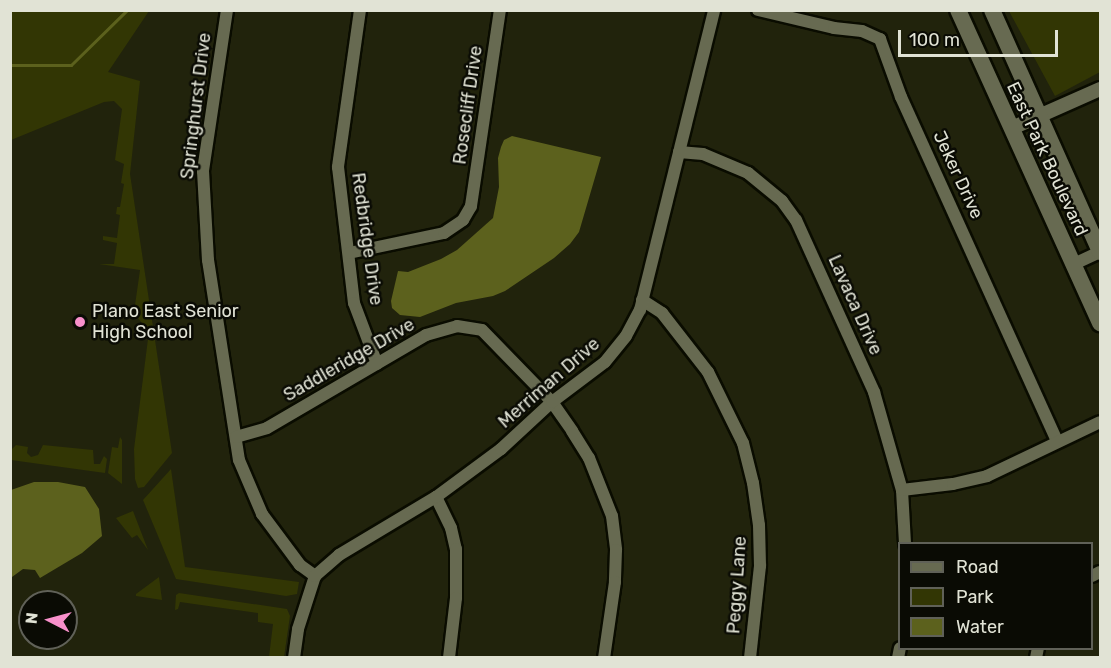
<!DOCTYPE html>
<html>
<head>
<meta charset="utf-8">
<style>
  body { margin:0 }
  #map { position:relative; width:1111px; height:668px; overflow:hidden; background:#21230c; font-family:Rubik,sans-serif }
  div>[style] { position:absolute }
  .green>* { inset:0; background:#323604 }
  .water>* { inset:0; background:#5c611d }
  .stream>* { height:3px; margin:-1.5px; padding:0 1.5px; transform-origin:1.5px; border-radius:1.5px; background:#5c611d }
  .roads { filter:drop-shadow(2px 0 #0a0c00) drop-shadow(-2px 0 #0a0c00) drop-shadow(0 2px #0a0c00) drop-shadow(0 -2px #0a0c00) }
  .minor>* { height:12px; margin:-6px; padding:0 6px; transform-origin:6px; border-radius:6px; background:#676a51 }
  .tertiary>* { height:14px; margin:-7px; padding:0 7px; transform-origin:7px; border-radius:7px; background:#676a51 }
  .secondary>* { height:16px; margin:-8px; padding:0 8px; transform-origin:8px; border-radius:8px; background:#676a51 }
  .dots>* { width:16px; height:16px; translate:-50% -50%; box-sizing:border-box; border:3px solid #0a0b04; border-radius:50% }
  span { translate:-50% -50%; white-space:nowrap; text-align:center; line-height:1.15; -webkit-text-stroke:5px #0a0b04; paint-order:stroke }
  .street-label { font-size:18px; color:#e1e3d5 }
  .poi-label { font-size:18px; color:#e1e3d5 }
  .left { translate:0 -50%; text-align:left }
  .frame { position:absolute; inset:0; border:12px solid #e1e3d5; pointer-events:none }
  .legend { position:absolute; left:898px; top:542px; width:195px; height:108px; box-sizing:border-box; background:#0a0b04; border:2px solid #606158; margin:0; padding:8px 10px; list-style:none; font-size:18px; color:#e1e3d5 }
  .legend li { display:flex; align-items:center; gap:12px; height:30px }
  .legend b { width:30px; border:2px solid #606158 }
  .north { position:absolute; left:18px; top:590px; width:60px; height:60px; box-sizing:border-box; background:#0a0b04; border:2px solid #606158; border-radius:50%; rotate:276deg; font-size:16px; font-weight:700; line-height:24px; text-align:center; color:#e1e3d5 }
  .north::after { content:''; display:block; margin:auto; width:21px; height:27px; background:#f890cb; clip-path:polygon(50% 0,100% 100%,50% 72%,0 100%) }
  .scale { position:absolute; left:898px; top:30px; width:160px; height:27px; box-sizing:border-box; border:3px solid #e1e3d5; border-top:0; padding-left:8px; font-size:18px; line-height:21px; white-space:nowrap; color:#e1e3d5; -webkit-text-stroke:4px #0a0b04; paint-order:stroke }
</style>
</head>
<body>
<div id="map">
  <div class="green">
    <i style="clip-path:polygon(11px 10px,149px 11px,108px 72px,140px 81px,130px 174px,172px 453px,144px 487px,138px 488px,135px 479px,134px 449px,148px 339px,144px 326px,129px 306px,135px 305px,140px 270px,99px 264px,114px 264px,117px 243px,103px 240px,103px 236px,117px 238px,120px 215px,116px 214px,117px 207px,120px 207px,124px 184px,121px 183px,124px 164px,115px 160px,122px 109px,114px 101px,104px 102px,11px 140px)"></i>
    <i style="clip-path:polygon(1009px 11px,1100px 11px,1100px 72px,1055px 96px)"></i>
    <i style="clip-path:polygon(120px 437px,122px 440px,122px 484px,108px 473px,112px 447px,118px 448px)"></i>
    <i style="clip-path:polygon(16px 445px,28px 447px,27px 453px,31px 457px,38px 455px,43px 445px,93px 450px,94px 464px,100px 464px,104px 456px,107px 459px,105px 473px,11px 460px,11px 450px)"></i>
    <i style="clip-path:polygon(171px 469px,185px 567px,299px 582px,297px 594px,286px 596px,176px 579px,143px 500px)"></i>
    <i style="clip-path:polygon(133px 511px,148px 550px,137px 535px,132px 538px,116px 518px)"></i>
    <i style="clip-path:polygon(159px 577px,162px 600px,136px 596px,136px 594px)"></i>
    <i style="clip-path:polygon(179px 593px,287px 609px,290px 616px,284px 657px,269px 657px,273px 624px,258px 622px,258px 613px,180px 602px,178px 609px,175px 610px,176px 595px)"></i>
  </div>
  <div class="water">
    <i style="clip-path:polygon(512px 136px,601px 157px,579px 232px,570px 244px,554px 258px,505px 291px,493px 296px,456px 303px,420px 317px,400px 315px,392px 308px,391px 301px,398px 271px,408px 272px,441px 259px,457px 250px,493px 218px,499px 187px,498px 158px,501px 147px,504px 140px)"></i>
    <i style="clip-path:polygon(34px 482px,58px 482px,85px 487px,99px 509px,102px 536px,82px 553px,40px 578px,35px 570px,23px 569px,12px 577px,11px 587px,11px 490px)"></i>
  </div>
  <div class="stream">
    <i style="left:10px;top:65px;width:61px"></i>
    <i style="left:71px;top:65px;width:78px;rotate:-44.5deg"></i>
  </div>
  <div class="roads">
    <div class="minor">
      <i style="left:227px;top:10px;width:163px;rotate:98.5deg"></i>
      <i style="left:203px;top:171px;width:89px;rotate:86.8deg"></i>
      <i style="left:208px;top:260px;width:202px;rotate:81.2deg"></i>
      <i style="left:239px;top:460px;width:59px;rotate:66.9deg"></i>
      <i style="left:262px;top:514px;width:64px;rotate:53.3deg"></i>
      <i style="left:300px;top:565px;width:19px;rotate:36deg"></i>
      <i style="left:360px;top:10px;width:159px;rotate:98deg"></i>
      <i style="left:338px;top:167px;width:137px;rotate:83.3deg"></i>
      <i style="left:354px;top:303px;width:65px;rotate:69.3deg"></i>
      <i style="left:758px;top:10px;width:78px;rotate:13.3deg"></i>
      <i style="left:834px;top:28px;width:28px;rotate:6deg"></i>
      <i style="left:862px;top:31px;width:20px;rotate:24deg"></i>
      <i style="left:880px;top:39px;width:62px;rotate:70.1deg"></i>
      <i style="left:901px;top:97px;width:378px;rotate:65.6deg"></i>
      <i style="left:679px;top:152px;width:24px;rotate:5deg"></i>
      <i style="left:703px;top:154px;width:49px;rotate:22.9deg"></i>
      <i style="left:748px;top:173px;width:44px;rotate:39.5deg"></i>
      <i style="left:782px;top:201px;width:24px;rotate:54deg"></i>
      <i style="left:796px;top:220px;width:189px;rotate:65.6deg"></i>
      <i style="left:874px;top:392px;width:102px;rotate:74.1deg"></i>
      <i style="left:902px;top:490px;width:54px;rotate:86.8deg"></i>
      <i style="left:349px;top:253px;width:97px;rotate:-11.9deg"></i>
      <i style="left:444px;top:233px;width:23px;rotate:-34deg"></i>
      <i style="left:463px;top:220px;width:16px;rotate:-60deg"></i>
      <i style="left:471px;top:206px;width:198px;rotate:-81.6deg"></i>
      <i style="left:1074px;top:264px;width:29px;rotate:-25deg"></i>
      <i style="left:642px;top:300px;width:24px;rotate:33deg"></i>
      <i style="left:662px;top:313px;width:75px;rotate:52.1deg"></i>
      <i style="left:708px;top:372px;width:79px;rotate:63.8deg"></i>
      <i style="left:743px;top:443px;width:41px;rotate:76deg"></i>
      <i style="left:753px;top:483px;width:42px;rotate:81.9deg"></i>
      <i style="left:759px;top:525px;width:41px;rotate:88.6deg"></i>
      <i style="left:760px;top:566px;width:93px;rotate:96.2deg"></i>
      <i style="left:236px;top:437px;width:32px;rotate:-16deg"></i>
      <i style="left:267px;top:428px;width:184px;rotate:-30.3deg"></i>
      <i style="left:426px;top:335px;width:32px;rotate:-16deg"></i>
      <i style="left:457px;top:326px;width:25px;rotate:9deg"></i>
      <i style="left:482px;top:330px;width:100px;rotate:45.8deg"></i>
      <i style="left:552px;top:402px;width:35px;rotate:55deg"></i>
      <i style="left:572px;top:431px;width:32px;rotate:58deg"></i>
      <i style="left:589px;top:458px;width:62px;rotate:68.4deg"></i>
      <i style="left:612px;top:516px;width:34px;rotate:83deg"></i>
      <i style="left:616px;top:550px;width:32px;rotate:92deg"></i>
      <i style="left:615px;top:582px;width:77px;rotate:98.2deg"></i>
      <i style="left:902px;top:490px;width:51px;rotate:-6.7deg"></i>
      <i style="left:953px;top:484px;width:35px;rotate:-13deg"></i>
      <i style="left:987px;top:476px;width:125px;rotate:-25.5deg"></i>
      <i style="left:436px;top:497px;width:34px;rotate:64deg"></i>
      <i style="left:451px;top:528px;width:22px;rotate:77deg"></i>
      <i style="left:456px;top:549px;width:49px;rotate:90deg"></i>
      <i style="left:456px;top:598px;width:60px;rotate:96.7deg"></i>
      <i style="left:1092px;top:576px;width:9px;rotate:-27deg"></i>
      <i style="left:294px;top:658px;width:29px;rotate:-82deg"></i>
      <i style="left:298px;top:629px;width:56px;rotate:-72.2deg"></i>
      <i style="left:315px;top:576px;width:32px;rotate:-41deg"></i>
      <i style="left:339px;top:555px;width:113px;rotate:-30.9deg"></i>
      <i style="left:436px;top:497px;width:81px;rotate:-36.4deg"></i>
      <i style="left:501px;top:449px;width:69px;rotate:-42.7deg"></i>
      <i style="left:552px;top:402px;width:66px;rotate:-37deg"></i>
      <i style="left:605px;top:362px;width:33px;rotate:-51deg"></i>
      <i style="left:626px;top:336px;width:30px;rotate:-62deg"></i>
      <i style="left:640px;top:310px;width:309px;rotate:-76.1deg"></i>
      <i style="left:898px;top:658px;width:10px;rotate:-79deg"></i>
      <i style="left:1036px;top:658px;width:10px;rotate:-79deg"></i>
    </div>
    <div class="tertiary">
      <i style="left:1012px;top:128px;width:96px;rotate:-23.9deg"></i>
    </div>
    <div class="secondary">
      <i style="left:958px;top:10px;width:344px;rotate:65.6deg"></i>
      <i style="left:992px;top:10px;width:265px;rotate:65.9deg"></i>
    </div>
  </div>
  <div class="dots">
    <i style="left:80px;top:322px;background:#f890cb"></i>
  </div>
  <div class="street-label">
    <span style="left:468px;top:105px;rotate:-82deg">Rosecliff Drive</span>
    <span style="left:196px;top:106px;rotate:-83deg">Springhurst Drive</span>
    <span style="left:1047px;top:159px;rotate:65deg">East Park Boulevard</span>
    <span style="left:958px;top:175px;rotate:65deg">Jeker Drive</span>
    <span style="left:367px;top:239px;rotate:82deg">Redbridge Drive</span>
    <span style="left:855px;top:305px;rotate:66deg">Lavaca Drive</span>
    <span style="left:349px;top:360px;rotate:-30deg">Saddleridge Drive</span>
    <span style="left:549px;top:383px;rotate:-41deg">Merriman Drive</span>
    <span style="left:737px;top:585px;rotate:-86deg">Peggy Lane</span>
  </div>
  <div class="poi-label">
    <span class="left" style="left:92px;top:322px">Plano East Senior<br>High School</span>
  </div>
  <div class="frame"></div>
  <ul class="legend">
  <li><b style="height:8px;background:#676a51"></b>Road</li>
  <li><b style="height:16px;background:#323604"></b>Park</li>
  <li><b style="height:16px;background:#5c611d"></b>Water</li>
  </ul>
  <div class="north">N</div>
  <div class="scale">100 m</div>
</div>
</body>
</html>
